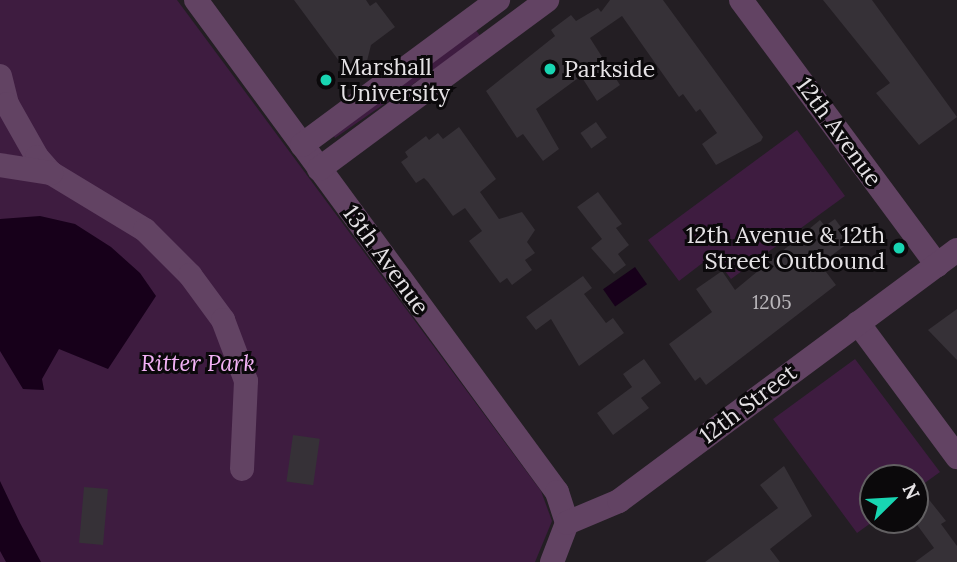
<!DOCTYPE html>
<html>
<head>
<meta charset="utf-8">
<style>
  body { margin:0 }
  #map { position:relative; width:957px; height:562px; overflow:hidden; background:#231e23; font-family:Lora,serif }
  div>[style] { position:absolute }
  .green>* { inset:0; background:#3e1c40 }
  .water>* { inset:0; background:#17001a; transform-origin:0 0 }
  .building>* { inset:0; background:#363137; transform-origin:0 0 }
  .minor>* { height:24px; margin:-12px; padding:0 12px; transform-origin:12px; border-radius:12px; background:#624363 }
  .dots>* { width:19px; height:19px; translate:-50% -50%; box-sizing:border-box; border:4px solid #0b090b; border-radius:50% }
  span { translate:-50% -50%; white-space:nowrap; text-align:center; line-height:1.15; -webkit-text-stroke:6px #0b090b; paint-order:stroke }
  .number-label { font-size:19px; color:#b9b6ba }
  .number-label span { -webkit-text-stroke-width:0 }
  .poi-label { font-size:23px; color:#e5e2e5 }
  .left { translate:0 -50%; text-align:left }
  .right { translate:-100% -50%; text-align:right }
  .street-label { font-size:23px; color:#e5e2e5 }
  .park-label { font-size:23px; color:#f2b2f5; font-style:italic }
  .north { position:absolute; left:859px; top:464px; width:70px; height:70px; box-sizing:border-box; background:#0b090b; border:2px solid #626062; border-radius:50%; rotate:66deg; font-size:19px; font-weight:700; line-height:28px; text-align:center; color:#e5e2e5 }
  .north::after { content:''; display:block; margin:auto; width:24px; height:32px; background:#18d5b2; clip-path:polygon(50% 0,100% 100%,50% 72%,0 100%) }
</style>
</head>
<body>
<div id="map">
  <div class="green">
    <i style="clip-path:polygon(0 0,177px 0,541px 491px,552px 521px,535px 562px,0 562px)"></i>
    <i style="clip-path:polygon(475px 29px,481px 37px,335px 138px,334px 136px)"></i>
    <i style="clip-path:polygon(797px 130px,845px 196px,731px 279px,713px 255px,679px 281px,648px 240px)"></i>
    <i style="clip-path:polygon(855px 359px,940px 472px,915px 490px,915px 478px,873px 478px,875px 520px,857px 533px,773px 419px)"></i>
  </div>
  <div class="water">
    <i style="clip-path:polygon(40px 216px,75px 224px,111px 247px,140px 273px,156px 296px,108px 369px,59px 349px,42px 379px,44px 390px,23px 389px,0 351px,0 219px)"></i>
    <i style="left:635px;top:267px;width:21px;height:39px;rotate:55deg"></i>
    <i style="clip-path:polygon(0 481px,20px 523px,41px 562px,6px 562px,0 551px)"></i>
  </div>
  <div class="building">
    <i style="clip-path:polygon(294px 0,366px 0,370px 6px,376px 2px,395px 27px,371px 45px,367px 61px,342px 65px)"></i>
    <i style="clip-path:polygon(610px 0,663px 0,763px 137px,761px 141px,716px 165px,702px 144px,717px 133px,700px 109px,696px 112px,683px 94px,679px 97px,622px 16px,590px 38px,620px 85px,597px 101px,581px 76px,536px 109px,559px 149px,543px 161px,523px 134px,517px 138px,486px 91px,555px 36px,551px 30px,571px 15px,576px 21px,598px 8px,601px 12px)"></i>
    <i style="clip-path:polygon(823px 0,872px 0,957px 117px,919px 145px,876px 93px,890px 83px)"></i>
    <i style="left:596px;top:122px;width:19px;height:19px;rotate:55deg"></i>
    <i style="clip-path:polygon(459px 127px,496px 179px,480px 192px,499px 219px,522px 212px,535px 230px,527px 242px,535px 253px,525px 260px,532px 270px,512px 285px,507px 278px,500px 283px,469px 241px,482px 231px,465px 208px,453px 216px,428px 182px,424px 178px,416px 183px,401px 162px,408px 157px,405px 152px,426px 136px,429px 140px,438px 133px,443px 139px)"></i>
    <i style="clip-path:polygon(598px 192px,622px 224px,616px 228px,629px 245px,618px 254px,626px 265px,614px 274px,591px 248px,602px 239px,577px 207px)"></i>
    <i style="clip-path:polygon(835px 219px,851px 241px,820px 264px,836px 285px,706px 385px,700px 377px,695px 381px,669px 344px,712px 312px,696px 289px,722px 271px,735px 290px,820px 220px,825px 226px)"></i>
    <i style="clip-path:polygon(583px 276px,592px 288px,584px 294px,606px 323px,613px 318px,624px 333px,579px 366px,551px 319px,536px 330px,526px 317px)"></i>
    <i style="clip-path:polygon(957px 309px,957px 360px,928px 330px)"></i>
    <i style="clip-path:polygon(644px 359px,661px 383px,641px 398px,649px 408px,613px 435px,597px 413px,632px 387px,623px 374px)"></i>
    <i style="left:293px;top:435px;width:27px;height:47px;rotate:8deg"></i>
    <i style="clip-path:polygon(784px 466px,812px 516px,770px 549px,780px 562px,705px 562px,778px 508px,760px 485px)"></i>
    <i style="clip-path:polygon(915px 482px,946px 521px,941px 524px,957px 546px,957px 562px,915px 562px,934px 548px,915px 522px)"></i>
    <i style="left:84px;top:487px;width:24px;height:56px;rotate:5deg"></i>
  </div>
  <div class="minor">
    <i style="left:196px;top:0;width:610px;rotate:53.73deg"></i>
    <i style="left:557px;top:492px;width:33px;rotate:72deg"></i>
    <i style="left:567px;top:523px;width:42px;rotate:111deg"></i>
    <i style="left:741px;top:0;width:330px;rotate:53.5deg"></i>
    <i style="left:0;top:76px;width:29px;rotate:76deg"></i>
    <i style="left:7px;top:104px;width:61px;rotate:60.5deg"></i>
    <i style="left:37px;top:157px;width:21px;rotate:49deg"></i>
    <i style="left:51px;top:173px;width:110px;rotate:31.2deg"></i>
    <i style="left:145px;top:230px;width:64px;rotate:45deg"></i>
    <i style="left:190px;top:275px;width:56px;rotate:53.7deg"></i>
    <i style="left:223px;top:320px;width:65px;rotate:69.3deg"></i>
    <i style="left:246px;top:381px;width:88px;rotate:92.6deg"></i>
    <i style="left:302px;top:145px;width:244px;rotate:-36.5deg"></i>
    <i style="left:0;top:165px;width:52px;rotate:8.9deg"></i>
    <i style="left:319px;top:169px;width:284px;rotate:-36.5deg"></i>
    <i style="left:858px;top:323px;width:167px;rotate:53.5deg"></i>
    <i style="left:567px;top:523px;width:56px;rotate:-22.9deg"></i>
    <i style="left:619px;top:501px;width:421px;rotate:-36.6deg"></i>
  </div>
  <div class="dots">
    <i style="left:550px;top:69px;background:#18d5b2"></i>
    <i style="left:326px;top:80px;background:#18d5b2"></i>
    <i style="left:899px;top:248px;background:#18d5b2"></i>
  </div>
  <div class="number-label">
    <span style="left:772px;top:303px">1205</span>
  </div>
  <div class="poi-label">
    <span class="left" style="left:340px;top:80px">Marshall<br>University</span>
    <span class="left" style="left:564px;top:69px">Parkside</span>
    <span class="right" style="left:885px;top:248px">12th Avenue &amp; 12th<br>Street Outbound</span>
  </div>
  <div class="street-label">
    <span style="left:839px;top:132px;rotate:54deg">12th Avenue</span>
    <span style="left:386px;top:260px;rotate:54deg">13th Avenue</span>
    <span style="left:748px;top:404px;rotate:-37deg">12th Street</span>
  </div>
  <div class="park-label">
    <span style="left:198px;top:363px">Ritter Park</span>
  </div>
  <div class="north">N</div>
</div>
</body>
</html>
